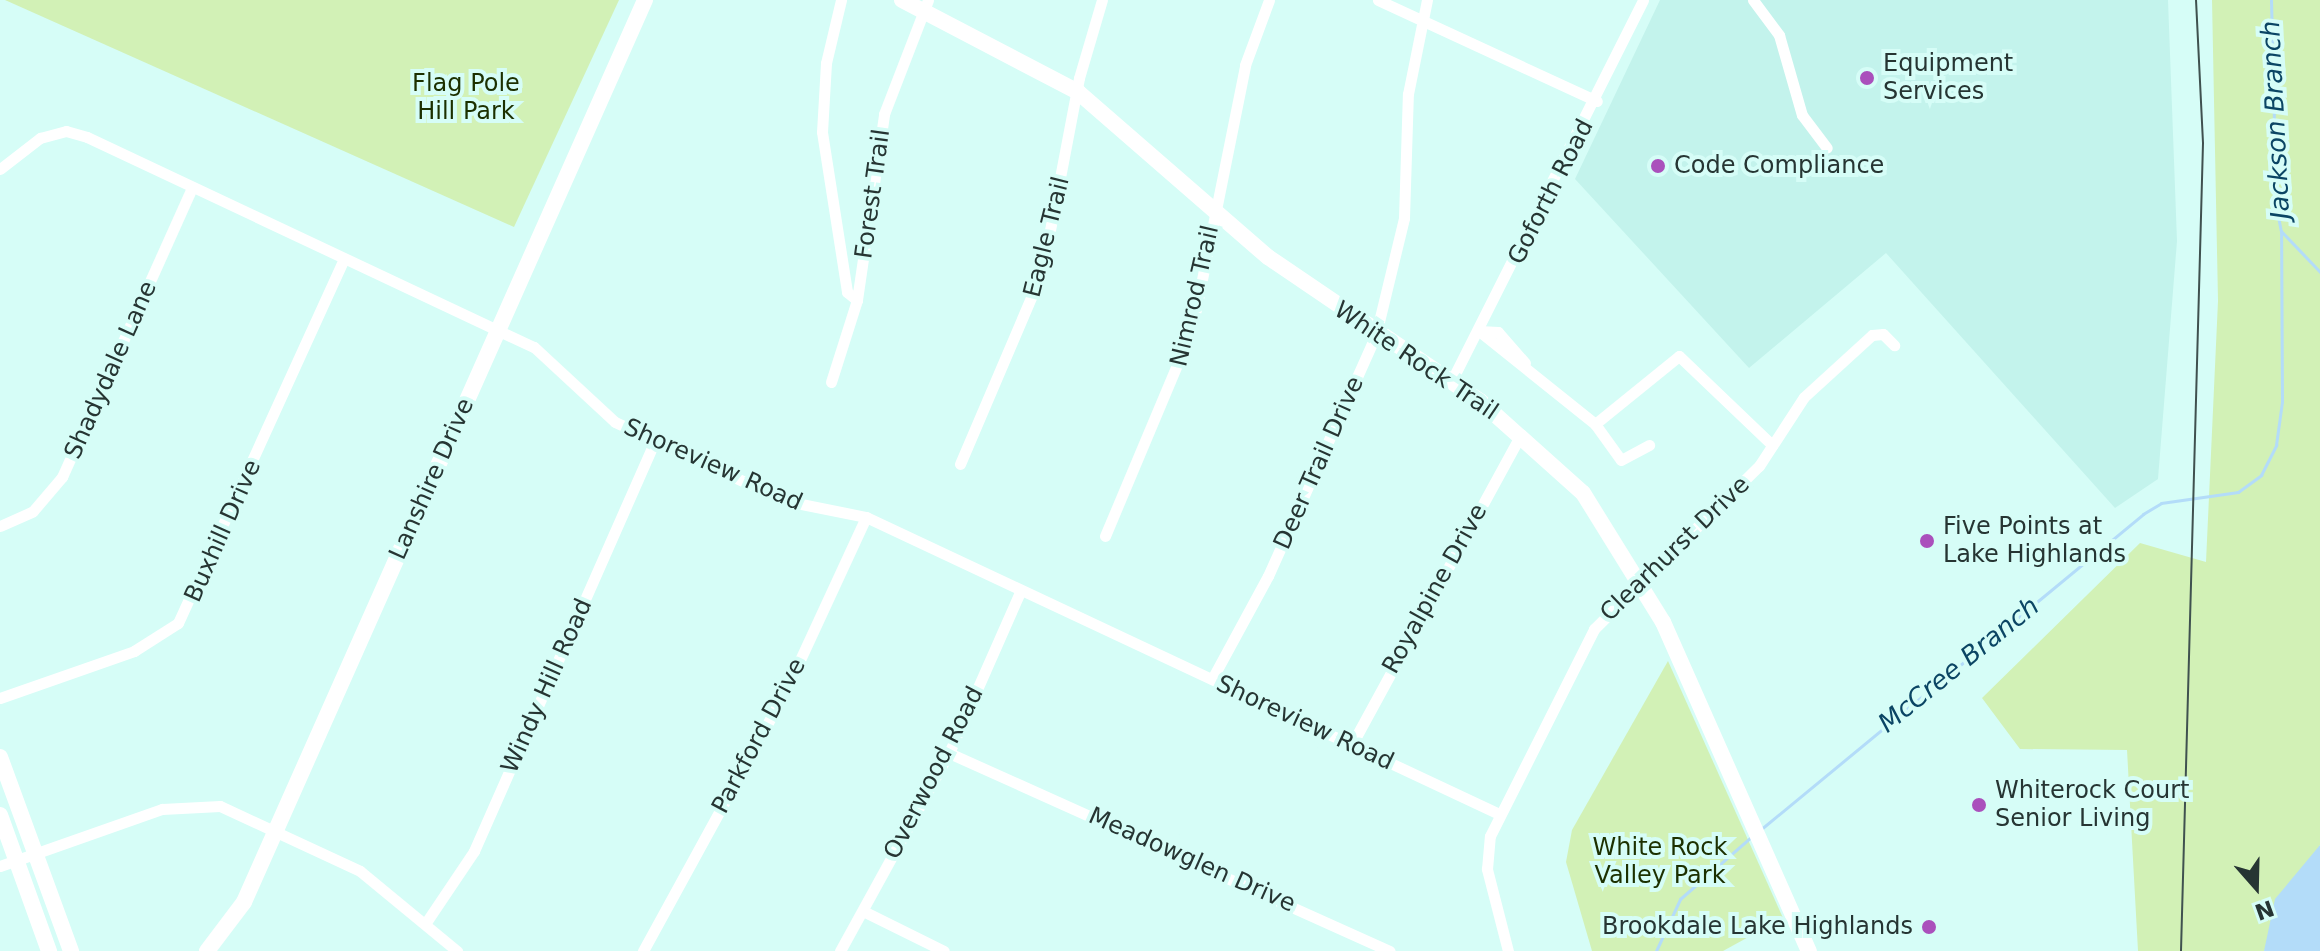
<!DOCTYPE html>
<html>
<head>
<meta charset="utf-8">
<style>
  body { margin:0 }
  #map { position:relative; width:2320px; height:951px; overflow:hidden; background:#d6fdf7; font-family:"DejaVu Sans",sans-serif }
  div>[style] { position:absolute }
  .built>* { inset:0; background:#c3f3ec }
  .green>* { inset:0; background:#d2f1b6 }
  .water>* { inset:0; background:#b3dcf9 }
  .stream>* { height:3px; margin:-1.5px; padding:0 1.5px; transform-origin:1.5px; border-radius:1.5px; background:#b3dcf9 }
  .street>* { height:11px; margin:-5.5px; padding:0 5.5px; transform-origin:5.5px; border-radius:5.5px; background:#fff }
  .secondary>* { height:16px; margin:-8px; padding:0 8px; transform-origin:8px; border-radius:8px; background:#fff }
  .tram>* { height:2px; margin:-1px; padding:0 1px; transform-origin:1px; border-radius:1px; background:#3f514f }
  .dots>* { width:22px; height:22px; translate:-50% -50%; box-sizing:border-box; border:4px solid #d6fdf7; border-radius:50% }
  span { translate:-50% -50%; white-space:nowrap; text-align:center; line-height:1.15; -webkit-text-stroke:8px #d6fdf7; paint-order:stroke }
  .poi-label { font-size:24px; color:#263533 }
  .left { translate:0 -50%; text-align:left }
  .right { translate:-100% -50%; text-align:right }
  .park-label { font-size:24px; color:#1c3000 }
  .street-label { font-size:24px; color:#263533 }
  .water-label { font-size:26px; color:#0b4564; font-style:italic }
  .north { position:absolute; left:2216px; top:847px; width:80px; height:80px; -webkit-text-stroke:6px #d6fdf7; paint-order:stroke; rotate:160deg; font-size:22px; font-weight:700; line-height:32px; text-align:center; color:#263533 }
  .north::after { content:''; display:block; margin:auto; width:28px; height:36px; background:#263533; clip-path:polygon(50% 0,100% 100%,50% 72%,0 100%) }
</style>
</head>
<body>
<div id="map">
  <div class="built">
    <i style="clip-path:polygon(1660px 0,2168px 0,2177px 241px,2158px 479px,2115px 508px,1886px 253px,1749px 368px,1575px 179px)"></i>
  </div>
  <div class="green">
    <i style="clip-path:polygon(5px 0,619px 0,514px 227px)"></i>
    <i style="clip-path:polygon(2212px 0,2320px 0,2320px 845px,2264px 951px,2138px 951px,2127px 750px,2020px 749px,1982px 698px,2140px 543px,2206px 562px,2218px 301px)"></i>
    <i style="clip-path:polygon(1668px 661px,1783px 918px,1723px 951px,1592px 951px,1566px 862px,1572px 830px)"></i>
  </div>
  <div class="water">
    <i style="clip-path:polygon(2320px 845px,2320px 951px,2264px 951px,2275px 899px)"></i>
  </div>
  <div class="stream">
    <i style="left:2271px;top:0;width:206px;rotate:88.6deg"></i>
    <i style="left:2276px;top:206px;width:25px;rotate:79deg"></i>
    <i style="left:2281px;top:231px;width:57px;rotate:46.4deg"></i>
    <i style="left:1760px;top:830px;width:497px;rotate:-39.5deg"></i>
    <i style="left:2143px;top:514px;width:21px;rotate:-31deg"></i>
    <i style="left:2161px;top:503px;width:78px;rotate:-8.1deg"></i>
    <i style="left:2238px;top:492px;width:29px;rotate:-36deg"></i>
    <i style="left:2261px;top:475px;width:34px;rotate:-63deg"></i>
    <i style="left:2276px;top:445px;width:43px;rotate:-82.1deg"></i>
    <i style="left:2282px;top:402px;width:171px;rotate:-90.3deg"></i>
    <i style="left:1656px;top:951px;width:57px;rotate:-65.2deg"></i>
    <i style="left:1680px;top:899px;width:94px;rotate:-41.1deg"></i>
  </div>
  <div class="street">
    <i style="left:841px;top:0;width:65px;rotate:103.4deg"></i>
    <i style="left:826px;top:63px;width:69px;rotate:93.3deg"></i>
    <i style="left:822px;top:132px;width:162px;rotate:81.1deg"></i>
    <i style="left:847px;top:292px;width:13px;rotate:39deg"></i>
    <i style="left:1378px;top:0;width:241px;rotate:24.8deg"></i>
    <i style="left:1753px;top:0;width:44px;rotate:53.4deg"></i>
    <i style="left:1779px;top:35px;width:83px;rotate:74deg"></i>
    <i style="left:1802px;top:115px;width:41px;rotate:52.9deg"></i>
    <i style="left:0;top:169px;width:51px;rotate:-37.8deg"></i>
    <i style="left:40px;top:138px;width:27px;rotate:-15deg"></i>
    <i style="left:66px;top:131px;width:22px;rotate:16deg"></i>
    <i style="left:87px;top:137px;width:494px;rotate:25.2deg"></i>
    <i style="left:534px;top:347px;width:110px;rotate:42.8deg"></i>
    <i style="left:615px;top:422px;width:188px;rotate:24.8deg"></i>
    <i style="left:786px;top:501px;width:82px;rotate:11.3deg"></i>
    <i style="left:866px;top:517px;width:697px;rotate:25.13deg"></i>
    <i style="left:1479px;top:331px;width:149px;rotate:38.7deg"></i>
    <i style="left:1595px;top:424px;width:108px;rotate:-39deg"></i>
    <i style="left:1679px;top:356px;width:129px;rotate:43.7deg"></i>
    <i style="left:1479px;top:331px;width:19px;rotate:3deg"></i>
    <i style="left:1498px;top:332px;width:41px;rotate:48.9deg"></i>
    <i style="left:1452px;top:380px;width:425px;rotate:-63.3deg"></i>
    <i style="left:831px;top:382px;width:86px;rotate:-72.4deg"></i>
    <i style="left:857px;top:300px;width:188px;rotate:-81.7deg"></i>
    <i style="left:884px;top:114px;width:122px;rotate:-68.9deg"></i>
    <i style="left:1595px;top:424px;width:44px;rotate:54.2deg"></i>
    <i style="left:1621px;top:460px;width:32px;rotate:-28deg"></i>
    <i style="left:960px;top:464px;width:209px;rotate:-66.9deg"></i>
    <i style="left:1042px;top:272px;width:197px;rotate:-79.2deg"></i>
    <i style="left:1079px;top:78px;width:81px;rotate:-73.6deg"></i>
    <i style="left:0;top:526px;width:36px;rotate:-24deg"></i>
    <i style="left:33px;top:511px;width:45px;rotate:-49.5deg"></i>
    <i style="left:62px;top:477px;width:317px;rotate:-65.8deg"></i>
    <i style="left:1105px;top:536px;width:225px;rotate:-67.2deg"></i>
    <i style="left:1192px;top:329px;width:269px;rotate:-78.6deg"></i>
    <i style="left:1245px;top:65px;width:69px;rotate:-69.7deg"></i>
    <i style="left:1212px;top:679px;width:117px;rotate:-61.5deg"></i>
    <i style="left:1268px;top:576px;width:265px;rotate:-65.9deg"></i>
    <i style="left:1376px;top:334px;width:119px;rotate:-76.4deg"></i>
    <i style="left:1404px;top:218px;width:124px;rotate:-88.2deg"></i>
    <i style="left:1408px;top:94px;width:96px;rotate:-78.6deg"></i>
    <i style="left:0;top:698px;width:142px;rotate:-19.3deg"></i>
    <i style="left:134px;top:651px;width:52px;rotate:-32.5deg"></i>
    <i style="left:178px;top:623px;width:400px;rotate:-65.5deg"></i>
    <i style="left:1351px;top:746px;width:355px;rotate:-61.4deg"></i>
    <i style="left:949px;top:753px;width:483px;rotate:24.2deg"></i>
    <i style="left:0;top:866px;width:172px;rotate:-19.4deg"></i>
    <i style="left:162px;top:809px;width:58px;rotate:-3deg"></i>
    <i style="left:220px;top:806px;width:154px;rotate:24.9deg"></i>
    <i style="left:360px;top:871px;width:126px;rotate:39.5deg"></i>
    <i style="left:863px;top:911px;width:90px;rotate:26.3deg"></i>
    <i style="left:425px;top:924px;width:88px;rotate:-56.1deg"></i>
    <i style="left:474px;top:851px;width:448px;rotate:-66.2deg"></i>
    <i style="left:643px;top:951px;width:300px;rotate:-61.3deg"></i>
    <i style="left:787px;top:688px;width:188px;rotate:-65.2deg"></i>
    <i style="left:840px;top:951px;width:226px;rotate:-61.2deg"></i>
    <i style="left:949px;top:753px;width:178px;rotate:-66.2deg"></i>
    <i style="left:1508px;top:951px;width:85px;rotate:-104.4deg"></i>
    <i style="left:1487px;top:869px;width:33px;rotate:-85deg"></i>
    <i style="left:1490px;top:836px;width:232px;rotate:-63.3deg"></i>
    <i style="left:1594px;top:629px;width:232px;rotate:-44.7deg"></i>
    <i style="left:1759px;top:466px;width:82px;rotate:-56.9deg"></i>
    <i style="left:1804px;top:397px;width:92px;rotate:-42.4deg"></i>
    <i style="left:1872px;top:335px;width:11px;rotate:-5deg"></i>
    <i style="left:1883px;top:334px;width:16px;rotate:45deg"></i>
  </div>
  <div class="secondary">
    <i style="left:902px;top:0;width:199px;rotate:27.6deg"></i>
    <i style="left:1078px;top:92px;width:252px;rotate:41deg"></i>
    <i style="left:1268px;top:257px;width:256px;rotate:34.2deg"></i>
    <i style="left:1480px;top:401px;width:138px;rotate:41.8deg"></i>
    <i style="left:1583px;top:493px;width:152px;rotate:58.2deg"></i>
    <i style="left:1663px;top:622px;width:360px;rotate:66.1deg"></i>
    <i style="left:0;top:757px;width:207px;rotate:69.9deg"></i>
    <i style="left:0;top:815px;width:145px;rotate:70.2deg"></i>
    <i style="left:207px;top:951px;width:61px;rotate:-52.9deg"></i>
    <i style="left:244px;top:902px;width:987px;rotate:-66.03deg"></i>
  </div>
  <div class="tram">
    <i style="left:2181px;top:951px;width:808px;rotate:-88.44deg"></i>
    <i style="left:2203px;top:143px;width:143px;rotate:-92.8deg"></i>
  </div>
  <div class="dots">
    <i style="left:1867px;top:78px;background:#aa50bc"></i>
    <i style="left:1658px;top:166px;background:#aa50bc"></i>
    <i style="left:1927px;top:541px;background:#aa50bc"></i>
    <i style="left:1979px;top:805px;background:#aa50bc"></i>
    <i style="left:1929px;top:927px;background:#aa50bc"></i>
  </div>
  <div class="poi-label">
    <span class="left" style="left:1883px;top:78px">Equipment<br>Services</span>
    <span class="left" style="left:1674px;top:166px">Code Compliance</span>
    <span class="left" style="left:1943px;top:541px">Five Points at<br>Lake Highlands</span>
    <span class="left" style="left:1995px;top:805px">Whiterock Court<br>Senior Living</span>
    <span class="right" style="left:1913px;top:927px">Brookdale Lake Highlands</span>
  </div>
  <div class="park-label">
    <span style="left:466px;top:98px">Flag Pole<br>Hill Park</span>
    <span style="left:1660px;top:862px">White Rock<br>Valley Park</span>
  </div>
  <div class="street-label">
    <span style="left:1551px;top:192px;rotate:-63deg">Goforth Road</span>
    <span style="left:873px;top:194px;rotate:-82deg">Forest Trail</span>
    <span style="left:1047px;top:237px;rotate:-76deg">Eagle Trail</span>
    <span style="left:1195px;top:296px;rotate:-77deg">Nimrod Trail</span>
    <span style="left:1416px;top:361px;rotate:34deg">White Rock Trail</span>
    <span style="left:111px;top:370px;rotate:-66deg">Shadydale Lane</span>
    <span style="left:1319px;top:463px;rotate:-66deg">Deer Trail Drive</span>
    <span style="left:713px;top:465px;rotate:24deg">Shoreview Road</span>
    <span style="left:432px;top:479px;rotate:-66deg">Lanshire Drive</span>
    <span style="left:223px;top:531px;rotate:-66deg">Buxhill Drive</span>
    <span style="left:1675px;top:549px;rotate:-44deg">Clearhurst Drive</span>
    <span style="left:1435px;top:589px;rotate:-61deg">Royalpine Drive</span>
    <span style="left:547px;top:686px;rotate:-66deg">Windy Hill Road</span>
    <span style="left:1305px;top:723px;rotate:25deg">Shoreview Road</span>
    <span style="left:759px;top:736px;rotate:-62deg">Parkford Drive</span>
    <span style="left:934px;top:773px;rotate:-63deg">Overwood Road</span>
    <span style="left:1192px;top:860px;rotate:24deg">Meadowglen Drive</span>
  </div>
  <div class="water-label">
    <span style="left:2276px;top:120px;rotate:-93deg">Jackson Branch</span>
    <span style="left:1959px;top:665px;rotate:-39deg">McCree Branch</span>
  </div>
  <div class="north">N</div>
</div>
</body>
</html>
